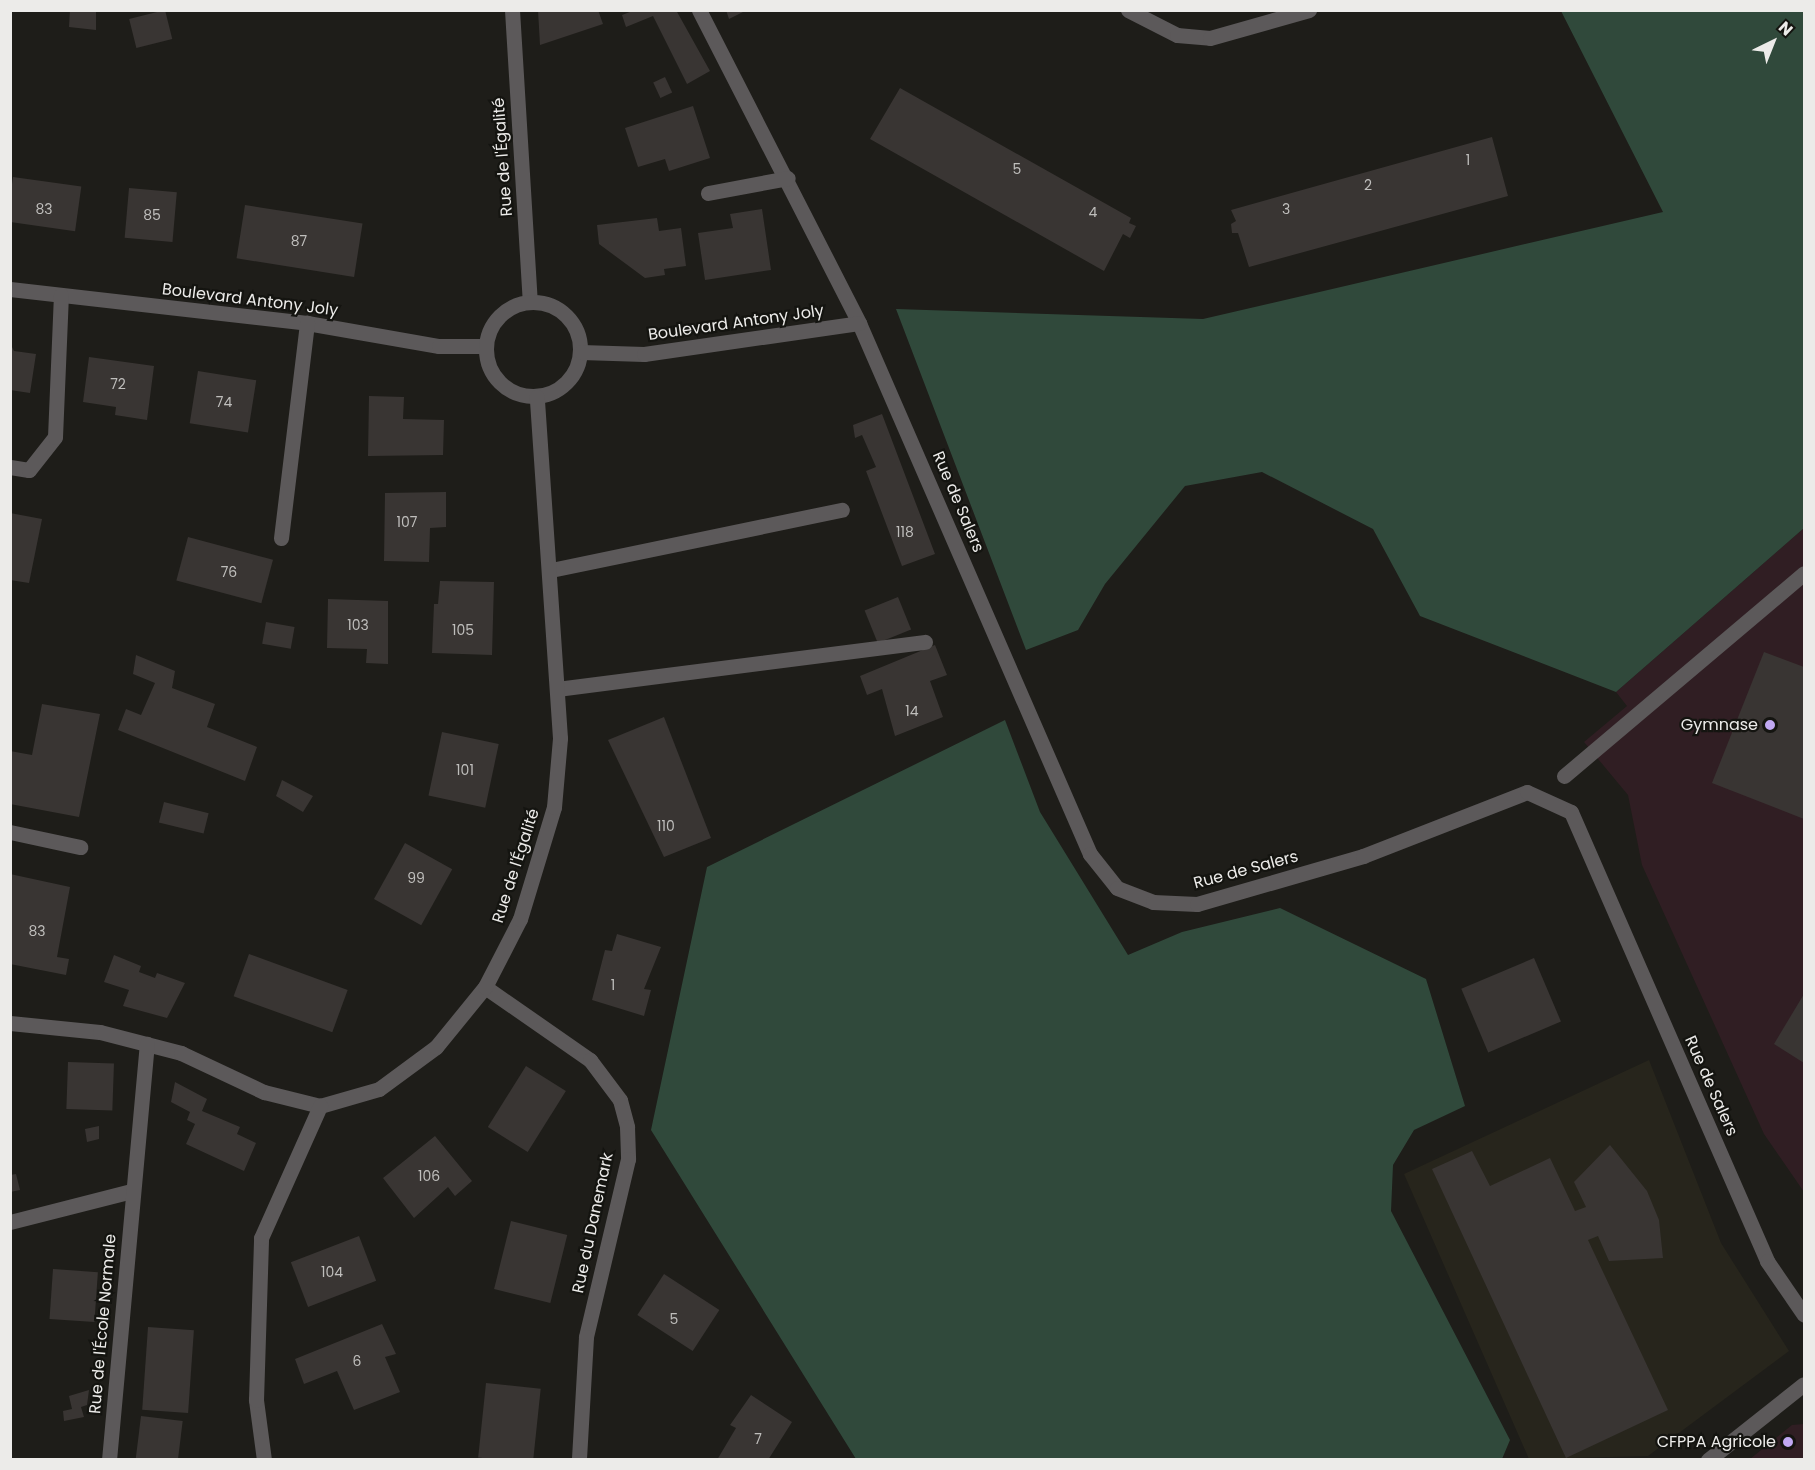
<!DOCTYPE html>
<html>
<head>
<meta charset="utf-8">
<style>
  body { margin:0 }
  #map { position:relative; width:1815px; height:1470px; overflow:hidden; background:#1e1d19; font-family:Poppins,sans-serif }
  div>[style] { position:absolute }
  .built>* { inset:0; background:#27251c }
  .education>* { inset:0; background:#301e23 }
  .green>* { inset:0; background:#30493b }
  .building>* { inset:0; background:#393533; transform-origin:0 0 }
  .minor>* { height:15px; margin:-7.5px; padding:0 7.5px; transform-origin:7.5px; border-radius:7.5px; background:#5c595a }
  .minor>.ring { margin:-7.5px; padding:0; box-sizing:content-box; background:none; border:15px solid #5c595a; border-radius:50% }
  .dots>* { width:16px; height:16px; translate:-50% -50%; box-sizing:border-box; border:3px solid #141410; border-radius:50% }
  span { translate:-50% -50%; white-space:nowrap; text-align:center; line-height:1.15; -webkit-text-stroke:4.5px #141410; paint-order:stroke }
  .number-label { font-size:14px; color:#bfbebc }
  .number-label span { -webkit-text-stroke-width:0 }
  .street-label { font-size:16px; color:#ecebe9 }
  .poi-label { font-size:16px; color:#ecebe9 }
  .right { translate:-100% -50%; text-align:right }
  .frame { position:absolute; inset:0; border:12px solid #ecebe9; pointer-events:none }
  .north { position:absolute; left:1743px; top:12px; width:60px; height:60px; -webkit-text-stroke:4px #141410; paint-order:stroke; rotate:43deg; font-size:16px; font-weight:700; line-height:24px; text-align:center; color:#ecebe9 }
  .north::after { content:''; display:block; margin:auto; width:21px; height:27px; background:#ecebe9; clip-path:polygon(50% 0,100% 100%,50% 72%,0 100%) }
</style>
</head>
<body>
<div id="map">
  <div class="built">
    <i style="clip-path:polygon(1649px 1060px,1721px 1243px,1789px 1351px,1648px 1456px,1529px 1459px,1404px 1174px)"></i>
  </div>
  <div class="education">
    <i style="clip-path:polygon(1804px 528px,1804px 1192px,1764px 1134px,1642px 865px,1628px 795px,1584px 742px,1627px 706px,1616px 692px)"></i>
    <i style="clip-path:polygon(1804px 1424px,1804px 1459px,1750px 1459px,1792px 1425px)"></i>
  </div>
  <div class="green">
    <i style="clip-path:polygon(1561px 11px,1804px 11px,1804px 528px,1616px 692px,1420px 616px,1373px 529px,1262px 472px,1185px 486px,1105px 584px,1078px 630px,1026px 650px,896px 309px,1203px 319px,1663px 212px)"></i>
    <i style="clip-path:polygon(1005px 720px,1040px 812px,1128px 955px,1182px 932px,1280px 908px,1426px 979px,1465px 1106px,1414px 1130px,1393px 1165px,1391px 1211px,1510px 1440px,1502px 1459px,856px 1459px,651px 1130px,707px 867px)"></i>
  </div>
  <div class="building">
    <i style="clip-path:polygon(70px 10px,96px 10px,96px 30px,69px 27px)"></i>
    <i style="left:165px;top:10px;width:30px;height:37px;rotate:76deg"></i>
    <i style="clip-path:polygon(538px 10px,598px 10px,603px 24px,540px 45px)"></i>
    <i style="clip-path:polygon(635px 10px,676px 10px,710px 71px,687px 84px,653px 16px,626px 27px,622px 15px)"></i>
    <i style="clip-path:polygon(726px 10px,742px 10px,743px 12px,729px 19px)"></i>
    <i style="left:665px;top:77px;width:17px;height:13px;rotate:65deg"></i>
    <i style="clip-path:polygon(900px 88px,1131px 218px,1129px 223px,1136px 226px,1130px 238px,1123px 234px,1104px 271px,870px 139px)"></i>
    <i style="clip-path:polygon(693px 106px,710px 158px,669px 171px,665px 159px,638px 167px,625px 128px)"></i>
    <i style="clip-path:polygon(1492px 137px,1508px 196px,1249px 267px,1238px 233px,1232px 233px,1231px 224px,1236px 221px,1231px 210px)"></i>
    <i style="left:13px;top:177px;width:69px;height:45px;rotate:8deg"></i>
    <i style="left:129px;top:188px;width:48px;height:50px;rotate:5deg"></i>
    <i style="left:245px;top:205px;width:119px;height:54px;rotate:9deg"></i>
    <i style="clip-path:polygon(762px 209px,771px 270px,705px 280px,698px 233px,733px 228px,730px 214px)"></i>
    <i style="clip-path:polygon(657px 218px,659px 231px,681px 228px,686px 266px,664px 269px,665px 275px,645px 278px,599px 244px,597px 225px)"></i>
    <i style="clip-path:polygon(10px 343px,14px 351px,36px 354px,30px 393px,10px 390px)"></i>
    <i style="clip-path:polygon(89px 357px,154px 366px,147px 420px,115px 415px,116px 407px,83px 402px)"></i>
    <i style="left:198px;top:371px;width:59px;height:53px;rotate:9deg"></i>
    <i style="clip-path:polygon(369px 396px,404px 397px,403px 419px,444px 420px,443px 455px,368px 456px)"></i>
    <i style="clip-path:polygon(882px 414px,935px 554px,902px 566px,866px 471px,876px 467px,862px 435px,855px 438px,853px 425px)"></i>
    <i style="clip-path:polygon(446px 492px,446px 527px,430px 528px,429px 562px,384px 561px,385px 493px)"></i>
    <i style="clip-path:polygon(10px 513px,42px 519px,29px 583px,10px 580px)"></i>
    <i style="left:188px;top:537px;width:88px;height:45px;rotate:15deg"></i>
    <i style="clip-path:polygon(440px 581px,494px 582px,492px 655px,432px 653px,434px 604px,438px 604px)"></i>
    <i style="left:898px;top:597px;width:35px;height:36px;rotate:68deg"></i>
    <i style="clip-path:polygon(328px 599px,388px 601px,388px 664px,366px 663px,367px 649px,327px 648px)"></i>
    <i style="left:266px;top:622px;width:29px;height:22px;rotate:10deg"></i>
    <i style="clip-path:polygon(935px 645px,947px 675px,930px 681px,943px 717px,895px 736px,882px 689px,867px 695px,860px 676px)"></i>
    <i style="clip-path:polygon(1764px 652px,1804px 667px,1804px 819px,1712px 783px)"></i>
    <i style="clip-path:polygon(136px 655px,175px 671px,172px 688px,215px 704px,207px 727px,257px 747px,245px 781px,118px 730px,126px 709px,141px 715px,155px 683px,133px 674px)"></i>
    <i style="clip-path:polygon(42px 704px,100px 714px,79px 817px,10px 804px,10px 751px,32px 755px)"></i>
    <i style="clip-path:polygon(664px 717px,711px 838px,664px 857px,608px 740px)"></i>
    <i style="left:442px;top:732px;width:58px;height:65px;rotate:12deg"></i>
    <i style="clip-path:polygon(282px 780px,313px 796px,303px 812px,276px 796px)"></i>
    <i style="left:164px;top:802px;width:46px;height:21px;rotate:14deg"></i>
    <i style="left:405px;top:843px;width:54px;height:64px;rotate:29deg"></i>
    <i style="clip-path:polygon(10px 874px,70px 887px,57px 957px,69px 959px,66px 975px,10px 964px)"></i>
    <i style="clip-path:polygon(617px 934px,661px 947px,644px 989px,651px 990px,644px 1016px,592px 1000px,605px 950px,612px 951px)"></i>
    <i style="left:249px;top:954px;width:105px;height:45px;rotate:20deg"></i>
    <i style="clip-path:polygon(114px 955px,141px 966px,139px 972px,155px 978px,157px 973px,185px 983px,167px 1018px,123px 1006px,129px 990px,104px 982px)"></i>
    <i style="left:1534px;top:958px;width:69px;height:79px;rotate:67deg"></i>
    <i style="clip-path:polygon(1804px 994px,1804px 1063px,1774px 1044px)"></i>
    <i style="left:68px;top:1062px;width:46px;height:47px;rotate:2deg"></i>
    <i style="left:526px;top:1066px;width:47px;height:72px;rotate:32deg"></i>
    <i style="clip-path:polygon(175px 1082px,207px 1099px,202px 1111px,240px 1127px,237px 1134px,256px 1143px,244px 1171px,186px 1144px,195px 1124px,187px 1120px,190px 1112px,171px 1102px)"></i>
    <i style="clip-path:polygon(99px 1126px,99px 1139px,87px 1142px,85px 1129px)"></i>
    <i style="clip-path:polygon(435px 1136px,472px 1181px,455px 1196px,448px 1187px,414px 1218px,383px 1178px)"></i>
    <i style="clip-path:polygon(1610px 1145px,1647px 1191px,1659px 1220px,1663px 1258px,1609px 1261px,1598px 1236px,1588px 1240px,1668px 1410px,1566px 1458px,1432px 1169px,1472px 1151px,1490px 1186px,1550px 1158px,1575px 1211px,1586px 1207px,1574px 1182px)"></i>
    <i style="clip-path:polygon(16px 1174px,20px 1190px,10px 1192px,10px 1175px)"></i>
    <i style="left:511px;top:1221px;width:58px;height:70px;rotate:14deg"></i>
    <i style="left:359px;top:1236px;width:48px;height:73px;rotate:69deg"></i>
    <i style="left:53px;top:1269px;width:45px;height:50px;rotate:4deg"></i>
    <i style="left:664px;top:1274px;width:66px;height:49px;rotate:33deg"></i>
    <i style="clip-path:polygon(382px 1324px,396px 1354px,385px 1357px,400px 1392px,354px 1410px,337px 1371px,304px 1384px,295px 1359px)"></i>
    <i style="left:148px;top:1327px;width:46px;height:83px;rotate:4deg"></i>
    <i style="left:486px;top:1383px;width:55px;height:75px;rotate:6deg"></i>
    <i style="clip-path:polygon(89px 1390px,87px 1405px,81px 1407px,84px 1417px,64px 1421px,63px 1411px,72px 1409px,69px 1396px)"></i>
    <i style="clip-path:polygon(751px 1395px,792px 1422px,768px 1460px,717px 1460px,736px 1428px,730px 1425px)"></i>
    <i style="left:141px;top:1416px;width:42px;height:44px;rotate:7deg"></i>
  </div>
  <div class="minor">
    <i style="left:512px;top:10px;width:292px;rotate:86.5deg"></i>
    <i style="left:699px;top:10px;width:352px;rotate:62.9deg"></i>
    <i style="left:859px;top:323px;width:579px;rotate:66.49deg"></i>
    <i style="left:1090px;top:854px;width:43px;rotate:51.5deg"></i>
    <i style="left:1117px;top:888px;width:39px;rotate:21deg"></i>
    <i style="left:1153px;top:902px;width:44px;rotate:2.6deg"></i>
    <i style="left:1197px;top:904px;width:173px;rotate:-16.1deg"></i>
    <i style="left:1363px;top:856px;width:176px;rotate:-21.3deg"></i>
    <i style="left:1527px;top:792px;width:48px;rotate:24.4deg"></i>
    <i style="left:1571px;top:812px;width:490px;rotate:66.4deg"></i>
    <i style="left:1767px;top:1261px;width:65px;rotate:55.6deg"></i>
    <i style="left:1128px;top:10px;width:55px;rotate:27deg"></i>
    <i style="left:1177px;top:35px;width:33px;rotate:5deg"></i>
    <i style="left:1210px;top:38px;width:103px;rotate:-15.8deg"></i>
    <i style="left:708px;top:193px;width:81px;rotate:-10.6deg"></i>
    <i style="left:10px;top:289px;width:299px;rotate:6.5deg"></i>
    <i style="left:307px;top:323px;width:134px;rotate:9.9deg"></i>
    <i style="left:439px;top:346px;width:46px"></i>
    <i class="ring" style="left:486px;top:302px;width:79px;height:79px"></i>
    <i style="left:581px;top:352px;width:63px;rotate:1.8deg"></i>
    <i style="left:644px;top:354px;width:217px;rotate:-8.2deg"></i>
    <i style="left:10px;top:467px;width:19px;rotate:9deg"></i>
    <i style="left:29px;top:470px;width:42px;rotate:-51.8deg"></i>
    <i style="left:55px;top:437px;width:142px;rotate:-87.6deg"></i>
    <i style="left:281px;top:538px;width:217px;rotate:-83.1deg"></i>
    <i style="left:551px;top:570px;width:297px;rotate:-11.7deg"></i>
    <i style="left:557px;top:689px;width:371px;rotate:-7.3deg"></i>
    <i style="left:1564px;top:776px;width:314px;rotate:-40.2deg"></i>
    <i style="left:10px;top:832px;width:72px;rotate:12.1deg"></i>
    <i style="left:485px;top:987px;width:128px;rotate:34.8deg"></i>
    <i style="left:590px;top:1060px;width:50px;rotate:53.1deg"></i>
    <i style="left:620px;top:1100px;width:28px;rotate:75deg"></i>
    <i style="left:627px;top:1127px;width:32px;rotate:88deg"></i>
    <i style="left:628px;top:1159px;width:183px;rotate:103.3deg"></i>
    <i style="left:586px;top:1337px;width:123px;rotate:93.3deg"></i>
    <i style="left:10px;top:1023px;width:90px;rotate:5.7deg"></i>
    <i style="left:100px;top:1032px;width:84px;rotate:14.5deg"></i>
    <i style="left:181px;top:1053px;width:92px;rotate:25.2deg"></i>
    <i style="left:264px;top:1092px;width:58px;rotate:14deg"></i>
    <i style="left:320px;top:1106px;width:61px;rotate:-16.1deg"></i>
    <i style="left:379px;top:1089px;width:71px;rotate:-36.4deg"></i>
    <i style="left:436px;top:1047px;width:77px;rotate:-50.8deg"></i>
    <i style="left:485px;top:987px;width:76px;rotate:-62.8deg"></i>
    <i style="left:520px;top:919px;width:117px;rotate:-73.1deg"></i>
    <i style="left:554px;top:807px;width:69px;rotate:-85deg"></i>
    <i style="left:560px;top:738px;width:342px;rotate:-93.9deg"></i>
    <i style="left:10px;top:1222px;width:126px;rotate:-14.3deg"></i>
    <i style="left:109px;top:1460px;width:418px;rotate:-84.8deg"></i>
    <i style="left:264px;top:1460px;width:61px;rotate:-97.6deg"></i>
    <i style="left:256px;top:1400px;width:162px;rotate:-88.2deg"></i>
    <i style="left:261px;top:1238px;width:145px;rotate:-65.9deg"></i>
    <i style="left:1708px;top:1460px;width:122px;rotate:-38.4deg"></i>
  </div>
  <div class="dots">
    <i style="left:1770px;top:725px;background:#c1a8f3"></i>
    <i style="left:1788px;top:1442px;background:#c1a8f3"></i>
  </div>
  <div class="number-label">
    <span style="left:1468px;top:160px">1</span>
    <span style="left:1017px;top:169px">5</span>
    <span style="left:1368px;top:185px">2</span>
    <span style="left:44px;top:209px">83</span>
    <span style="left:1286px;top:209px">3</span>
    <span style="left:1093px;top:212px">4</span>
    <span style="left:152px;top:215px">85</span>
    <span style="left:299px;top:241px">87</span>
    <span style="left:118px;top:384px">72</span>
    <span style="left:224px;top:402px">74</span>
    <span style="left:407px;top:522px">107</span>
    <span style="left:905px;top:532px">118</span>
    <span style="left:229px;top:572px">76</span>
    <span style="left:358px;top:625px">103</span>
    <span style="left:463px;top:630px">105</span>
    <span style="left:912px;top:711px">14</span>
    <span style="left:465px;top:770px">101</span>
    <span style="left:666px;top:826px">110</span>
    <span style="left:416px;top:878px">99</span>
    <span style="left:37px;top:931px">83</span>
    <span style="left:613px;top:985px">1</span>
    <span style="left:429px;top:1176px">106</span>
    <span style="left:332px;top:1272px">104</span>
    <span style="left:674px;top:1319px">5</span>
    <span style="left:357px;top:1361px">6</span>
    <span style="left:758px;top:1439px">7</span>
  </div>
  <div class="street-label">
    <span style="left:503px;top:157px;rotate:-94deg">Rue de l'Égalité</span>
    <span style="left:250px;top:300px;rotate:7deg">Boulevard Antony Joly</span>
    <span style="left:736px;top:323px;rotate:-8deg">Boulevard Antony Joly</span>
    <span style="left:958px;top:502px;rotate:67deg">Rue de Salers</span>
    <span style="left:516px;top:866px;rotate:-72deg">Rue de l'Égalité</span>
    <span style="left:1246px;top:870px;rotate:-15deg">Rue de Salers</span>
    <span style="left:1711px;top:1086px;rotate:66deg">Rue de Salers</span>
    <span style="left:593px;top:1223px;rotate:-78deg">Rue du Danemark</span>
    <span style="left:103px;top:1324px;rotate:-85deg">Rue de l'École Normale</span>
  </div>
  <div class="poi-label">
    <span class="right" style="left:1758px;top:725px">Gymnase</span>
    <span class="right" style="left:1776px;top:1442px">CFPPA Agricole</span>
  </div>
  <div class="frame"></div>
  <div class="north">N</div>
</div>
</body>
</html>
